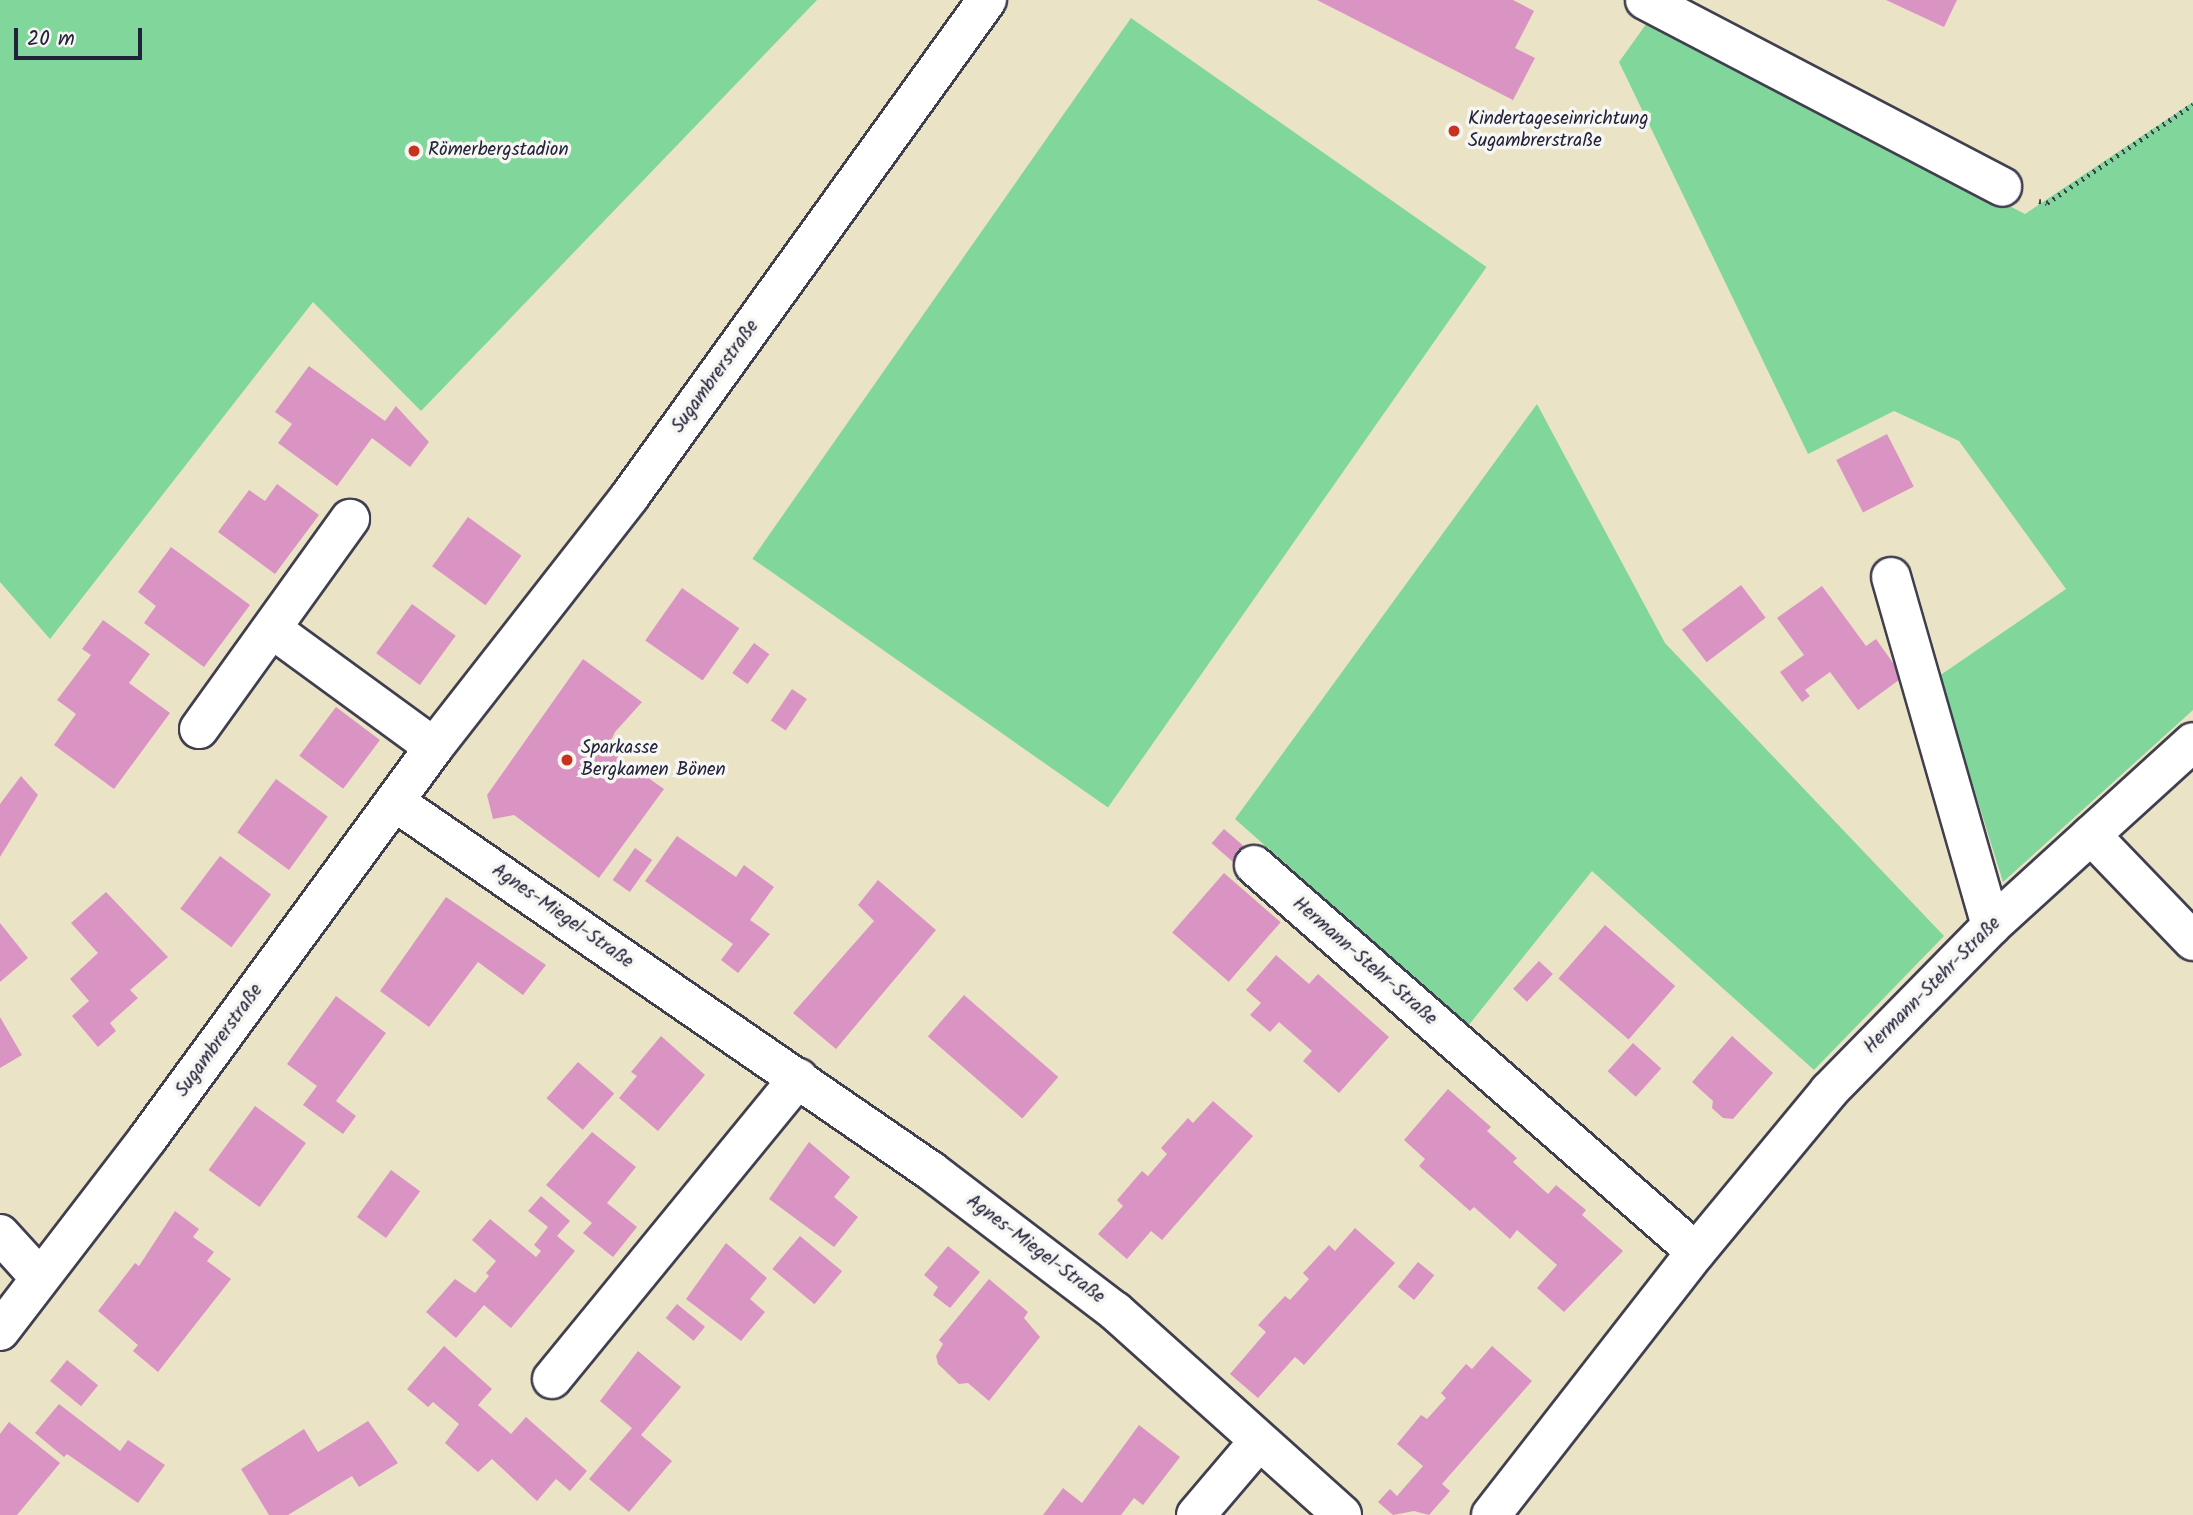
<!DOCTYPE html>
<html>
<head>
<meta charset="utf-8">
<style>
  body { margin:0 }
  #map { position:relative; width:2193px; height:1515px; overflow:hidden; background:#ebe3c6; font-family:Kalam,sans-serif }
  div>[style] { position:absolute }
  .green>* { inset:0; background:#81d79b; transform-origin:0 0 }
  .building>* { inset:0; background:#da94c3; transform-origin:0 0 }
  .path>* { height:4.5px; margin-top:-2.25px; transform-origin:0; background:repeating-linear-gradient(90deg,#403f50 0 2px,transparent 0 7px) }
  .roads { filter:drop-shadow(2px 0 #403f50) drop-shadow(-2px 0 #403f50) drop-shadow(0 2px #403f50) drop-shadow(0 -2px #403f50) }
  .minor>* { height:38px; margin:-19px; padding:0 19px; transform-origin:19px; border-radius:19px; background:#fff }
  .dots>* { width:19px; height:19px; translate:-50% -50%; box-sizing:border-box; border:4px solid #f6f6f2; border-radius:50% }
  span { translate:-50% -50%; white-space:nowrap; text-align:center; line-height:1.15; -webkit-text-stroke:7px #f6f6f2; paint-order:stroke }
  .poi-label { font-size:19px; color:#22223b }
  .left { translate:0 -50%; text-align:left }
  .street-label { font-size:19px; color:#22223b }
  .scale { position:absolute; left:14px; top:28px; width:128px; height:32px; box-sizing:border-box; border:4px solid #22223b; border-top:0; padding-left:9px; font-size:21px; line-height:24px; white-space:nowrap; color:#22223b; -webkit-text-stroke:5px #f6f6f2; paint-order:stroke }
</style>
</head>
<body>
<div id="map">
  <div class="green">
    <i style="clip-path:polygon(0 0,817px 0,421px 411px,313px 302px,50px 639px,0 582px)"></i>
    <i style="left:1131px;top:18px;width:434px;height:660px;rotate:35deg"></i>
    <i style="clip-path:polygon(1649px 20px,2025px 214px,2193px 102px,2193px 710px,2003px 882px,1939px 676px,2066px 589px,1959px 441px,1894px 411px,1808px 454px,1619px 62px)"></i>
    <i style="clip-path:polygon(1537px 404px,1665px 643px,1944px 936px,1814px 1070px,1592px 871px,1468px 1026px,1235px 819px)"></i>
  </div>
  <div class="building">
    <i style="clip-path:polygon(1317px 0,1513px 0,1534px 11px,1515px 48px,1535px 58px,1513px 100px)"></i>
    <i style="clip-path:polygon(1886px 0,1957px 0,1944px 27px)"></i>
    <i style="clip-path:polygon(309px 366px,385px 421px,396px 406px,429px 442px,410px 467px,372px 438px,337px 486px,278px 443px,292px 424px,275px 412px)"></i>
    <i style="left:1887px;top:434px;width:59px;height:57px;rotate:63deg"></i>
    <i style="clip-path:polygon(277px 484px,319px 515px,275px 574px,218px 532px,249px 490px,265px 501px)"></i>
    <i style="left:468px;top:517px;width:66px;height:61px;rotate:36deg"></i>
    <i style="clip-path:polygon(171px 547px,250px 605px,204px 667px,144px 623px,156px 606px,138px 592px)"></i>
    <i style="left:1741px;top:585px;width:41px;height:74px;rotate:53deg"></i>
    <i style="clip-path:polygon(1822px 586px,1866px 646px,1876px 639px,1903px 677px,1858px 710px,1830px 672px,1805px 690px,1810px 696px,1802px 702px,1780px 672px,1804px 655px,1777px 618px)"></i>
    <i style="left:682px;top:588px;width:70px;height:64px;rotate:35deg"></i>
    <i style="left:412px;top:604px;width:54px;height:61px;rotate:36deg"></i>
    <i style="clip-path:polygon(103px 620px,150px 654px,129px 683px,170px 713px,114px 789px,54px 745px,76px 714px,57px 700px,91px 655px,82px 649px)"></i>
    <i style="left:754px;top:643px;width:19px;height:37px;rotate:36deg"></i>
    <i style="clip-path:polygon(583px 659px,642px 702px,615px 732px,607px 749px,664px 789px,599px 878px,514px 815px,493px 819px,487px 795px)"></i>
    <i style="left:792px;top:689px;width:18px;height:38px;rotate:34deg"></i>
    <i style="left:336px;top:707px;width:55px;height:61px;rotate:37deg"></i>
    <i style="clip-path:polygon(21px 776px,38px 795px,0 857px,0 804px)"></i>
    <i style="left:276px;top:779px;width:64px;height:66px;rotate:36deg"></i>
    <i style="left:1224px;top:829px;width:44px;height:19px;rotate:41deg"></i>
    <i style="clip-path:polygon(677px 836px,736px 877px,744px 865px,774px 887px,750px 920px,770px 934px,738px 973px,721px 960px,733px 944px,645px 881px)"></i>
    <i style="left:635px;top:848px;width:21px;height:39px;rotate:35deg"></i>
    <i style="left:220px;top:856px;width:64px;height:66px;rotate:37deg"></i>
    <i style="left:1224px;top:873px;width:75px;height:79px;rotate:41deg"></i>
    <i style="clip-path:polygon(878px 880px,936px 930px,836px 1049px,793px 1013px,874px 921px,858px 905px)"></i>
    <i style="clip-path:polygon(106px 892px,168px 957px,130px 990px,138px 998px,110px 1023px,116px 1031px,98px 1047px,72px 1016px,89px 1001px,70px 979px,98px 953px,71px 923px)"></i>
    <i style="clip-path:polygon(446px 897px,546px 965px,523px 995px,478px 962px,429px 1027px,380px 991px)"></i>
    <i style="clip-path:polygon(0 923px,28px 958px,0 982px)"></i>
    <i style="left:1605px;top:925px;width:93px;height:71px;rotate:41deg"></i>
    <i style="clip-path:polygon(1276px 955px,1309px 984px,1318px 974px,1389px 1037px,1339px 1093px,1303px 1061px,1312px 1051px,1279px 1022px,1270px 1032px,1250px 1015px,1261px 1003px,1246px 990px)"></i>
    <i style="left:1539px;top:961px;width:19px;height:38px;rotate:43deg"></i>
    <i style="left:964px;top:995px;width:125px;height:55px;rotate:41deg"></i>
    <i style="clip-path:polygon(336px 996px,386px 1033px,336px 1101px,356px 1116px,343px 1134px,303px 1105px,317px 1086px,287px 1064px)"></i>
    <i style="clip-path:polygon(0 1017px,22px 1055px,0 1068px)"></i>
    <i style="clip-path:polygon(661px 1036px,705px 1075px,658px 1131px,619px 1098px,637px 1076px,631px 1072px)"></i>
    <i style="clip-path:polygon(1732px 1036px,1773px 1073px,1733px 1119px,1723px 1118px,1712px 1108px,1713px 1101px,1692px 1082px)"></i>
    <i style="left:1633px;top:1043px;width:38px;height:38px;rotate:42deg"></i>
    <i style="left:578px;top:1062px;width:48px;height:48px;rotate:41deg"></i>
    <i style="clip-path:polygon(1448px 1089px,1491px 1127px,1487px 1131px,1517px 1158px,1513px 1162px,1548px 1194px,1556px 1185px,1586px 1210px,1582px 1215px,1623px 1251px,1564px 1312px,1537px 1288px,1557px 1265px,1517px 1230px,1510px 1239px,1474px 1207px,1470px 1211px,1419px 1166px,1425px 1159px,1404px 1140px)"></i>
    <i style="clip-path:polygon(1213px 1101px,1253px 1136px,1162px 1240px,1151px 1231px,1127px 1259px,1098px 1234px,1123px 1206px,1117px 1200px,1142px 1171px,1148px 1176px,1167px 1154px,1161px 1148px,1188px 1118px,1193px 1123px)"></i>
    <i style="left:255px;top:1106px;width:63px;height:79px;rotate:36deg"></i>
    <i style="clip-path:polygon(592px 1132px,636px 1167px,607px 1203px,637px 1227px,613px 1257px,583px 1233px,592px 1223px,546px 1185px)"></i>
    <i style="clip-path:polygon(809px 1142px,850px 1177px,834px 1197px,858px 1217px,834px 1247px,769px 1199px)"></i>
    <i style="left:391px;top:1170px;width:36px;height:58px;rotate:36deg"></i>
    <i style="clip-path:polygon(541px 1196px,570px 1221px,557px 1236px,575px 1251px,511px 1328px,484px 1305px,456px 1338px,426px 1312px,455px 1279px,475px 1293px,489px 1276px,486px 1273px,496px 1261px,472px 1240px,490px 1219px,536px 1257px,541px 1251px,534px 1245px,548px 1227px,528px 1211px)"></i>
    <i style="clip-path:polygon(175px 1211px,199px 1229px,193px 1237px,214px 1252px,207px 1261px,231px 1279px,158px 1372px,133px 1351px,138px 1345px,98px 1311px,135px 1263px,139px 1266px)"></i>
    <i style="clip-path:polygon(1355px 1228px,1395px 1263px,1304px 1365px,1295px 1357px,1258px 1398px,1230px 1374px,1266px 1332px,1258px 1325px,1285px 1296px,1290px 1300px,1309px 1279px,1303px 1273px,1329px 1245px,1335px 1251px)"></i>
    <i style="left:800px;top:1236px;width:55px;height:43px;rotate:40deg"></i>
    <i style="clip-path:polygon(726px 1243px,767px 1278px,750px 1299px,765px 1312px,741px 1341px,686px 1299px)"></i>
    <i style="clip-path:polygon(948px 1246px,980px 1272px,950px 1308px,933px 1295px,938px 1287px,924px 1275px)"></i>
    <i style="left:1418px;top:1262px;width:21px;height:32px;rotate:39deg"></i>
    <i style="clip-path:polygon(989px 1279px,1028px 1312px,1024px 1318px,1040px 1337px,989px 1401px,968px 1383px,959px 1384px,938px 1364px,936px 1356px,943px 1344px,939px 1340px)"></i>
    <i style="left:677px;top:1304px;width:36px;height:18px;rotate:39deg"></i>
    <i style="clip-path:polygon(444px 1346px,492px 1389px,478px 1405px,494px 1419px,511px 1434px,526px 1417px,587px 1471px,570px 1491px,556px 1479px,537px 1501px,492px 1459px,478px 1472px,445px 1443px,459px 1424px,433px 1402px,428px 1407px,407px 1389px)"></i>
    <i style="clip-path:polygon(1492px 1346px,1532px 1381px,1442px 1484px,1450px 1491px,1429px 1515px,1414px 1511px,1393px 1515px,1378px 1502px,1390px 1489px,1397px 1496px,1423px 1466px,1397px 1444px,1421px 1415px,1427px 1419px,1446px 1398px,1441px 1393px,1466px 1364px,1472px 1369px)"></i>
    <i style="clip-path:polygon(638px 1351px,681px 1387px,641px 1435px,672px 1461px,629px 1512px,589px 1479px,632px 1428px,600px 1401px)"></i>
    <i style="left:67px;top:1360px;width:40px;height:27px;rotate:39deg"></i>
    <i style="clip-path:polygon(59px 1404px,120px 1451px,128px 1440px,165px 1465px,138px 1503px,67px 1454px,64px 1457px,35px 1433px)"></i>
    <i style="clip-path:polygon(368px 1421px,398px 1463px,359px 1487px,352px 1476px,288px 1515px,269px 1515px,241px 1469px,304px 1429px,318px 1452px)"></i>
    <i style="clip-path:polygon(9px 1422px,60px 1463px,17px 1515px,0 1515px,0 1434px)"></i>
    <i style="clip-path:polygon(1139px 1425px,1180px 1457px,1143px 1505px,1134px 1498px,1121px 1515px,1043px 1515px,1063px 1488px,1082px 1503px)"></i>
  </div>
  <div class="path">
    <i style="left:2039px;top:201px;width:8px;rotate:14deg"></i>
    <i style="left:2047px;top:203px;width:176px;rotate:-34.1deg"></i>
  </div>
  <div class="roads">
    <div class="minor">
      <i style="left:1645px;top:0;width:403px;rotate:27.6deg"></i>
      <i style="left:1891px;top:577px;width:363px;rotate:74deg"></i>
      <i style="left:272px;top:629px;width:200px;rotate:36.1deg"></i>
      <i style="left:199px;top:729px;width:259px;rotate:-54.3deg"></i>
      <i style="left:395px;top:802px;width:651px;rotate:34.54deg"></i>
      <i style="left:931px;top:1171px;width:231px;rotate:37.3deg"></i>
      <i style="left:1115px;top:1311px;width:305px;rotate:41.9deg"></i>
      <i style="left:2091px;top:835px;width:147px;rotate:46.1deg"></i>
      <i style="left:1254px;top:865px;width:587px;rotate:41.2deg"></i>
      <i style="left:0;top:1234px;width:59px;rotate:47.7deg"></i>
      <i style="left:0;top:1331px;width:243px;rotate:-52.5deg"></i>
      <i style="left:148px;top:1138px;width:484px;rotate:-53.8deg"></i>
      <i style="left:434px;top:747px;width:318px;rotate:-52deg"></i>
      <i style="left:630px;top:496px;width:611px;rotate:-54.26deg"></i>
      <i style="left:552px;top:1379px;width:389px;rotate:-50.7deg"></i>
      <i style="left:1196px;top:1515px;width:97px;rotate:-49.6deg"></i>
      <i style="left:1491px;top:1515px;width:333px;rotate:-52.1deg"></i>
      <i style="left:1696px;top:1252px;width:209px;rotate:-50.4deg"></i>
      <i style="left:1829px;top:1091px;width:231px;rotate:-45.5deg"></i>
      <i style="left:1991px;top:926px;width:273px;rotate:-42.3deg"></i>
    </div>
  </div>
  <div class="dots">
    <i style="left:1454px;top:131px;background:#c8321e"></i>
    <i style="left:414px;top:151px;background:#c8321e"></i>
    <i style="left:567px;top:760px;background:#c8321e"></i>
  </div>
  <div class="poi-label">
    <span class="left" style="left:1468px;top:131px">Kindertageseinrichtung<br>Sugambrerstraße</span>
    <span class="left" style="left:428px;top:151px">Römerbergstadion</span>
    <span class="left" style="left:581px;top:760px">Sparkasse<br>Bergkamen Bönen</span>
  </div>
  <div class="street-label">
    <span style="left:716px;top:377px;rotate:-54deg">Sugambrerstraße</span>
    <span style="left:562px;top:917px;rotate:35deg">Agnes-Miegel-Straße</span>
    <span style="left:1364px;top:962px;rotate:41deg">Hermann-Stehr-Straße</span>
    <span style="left:1933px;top:986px;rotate:-45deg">Hermann-Stehr-Straße</span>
    <span style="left:220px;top:1041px;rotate:-54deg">Sugambrerstraße</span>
    <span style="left:1035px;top:1250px;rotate:37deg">Agnes-Miegel-Straße</span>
  </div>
  <div class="scale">20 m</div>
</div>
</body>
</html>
